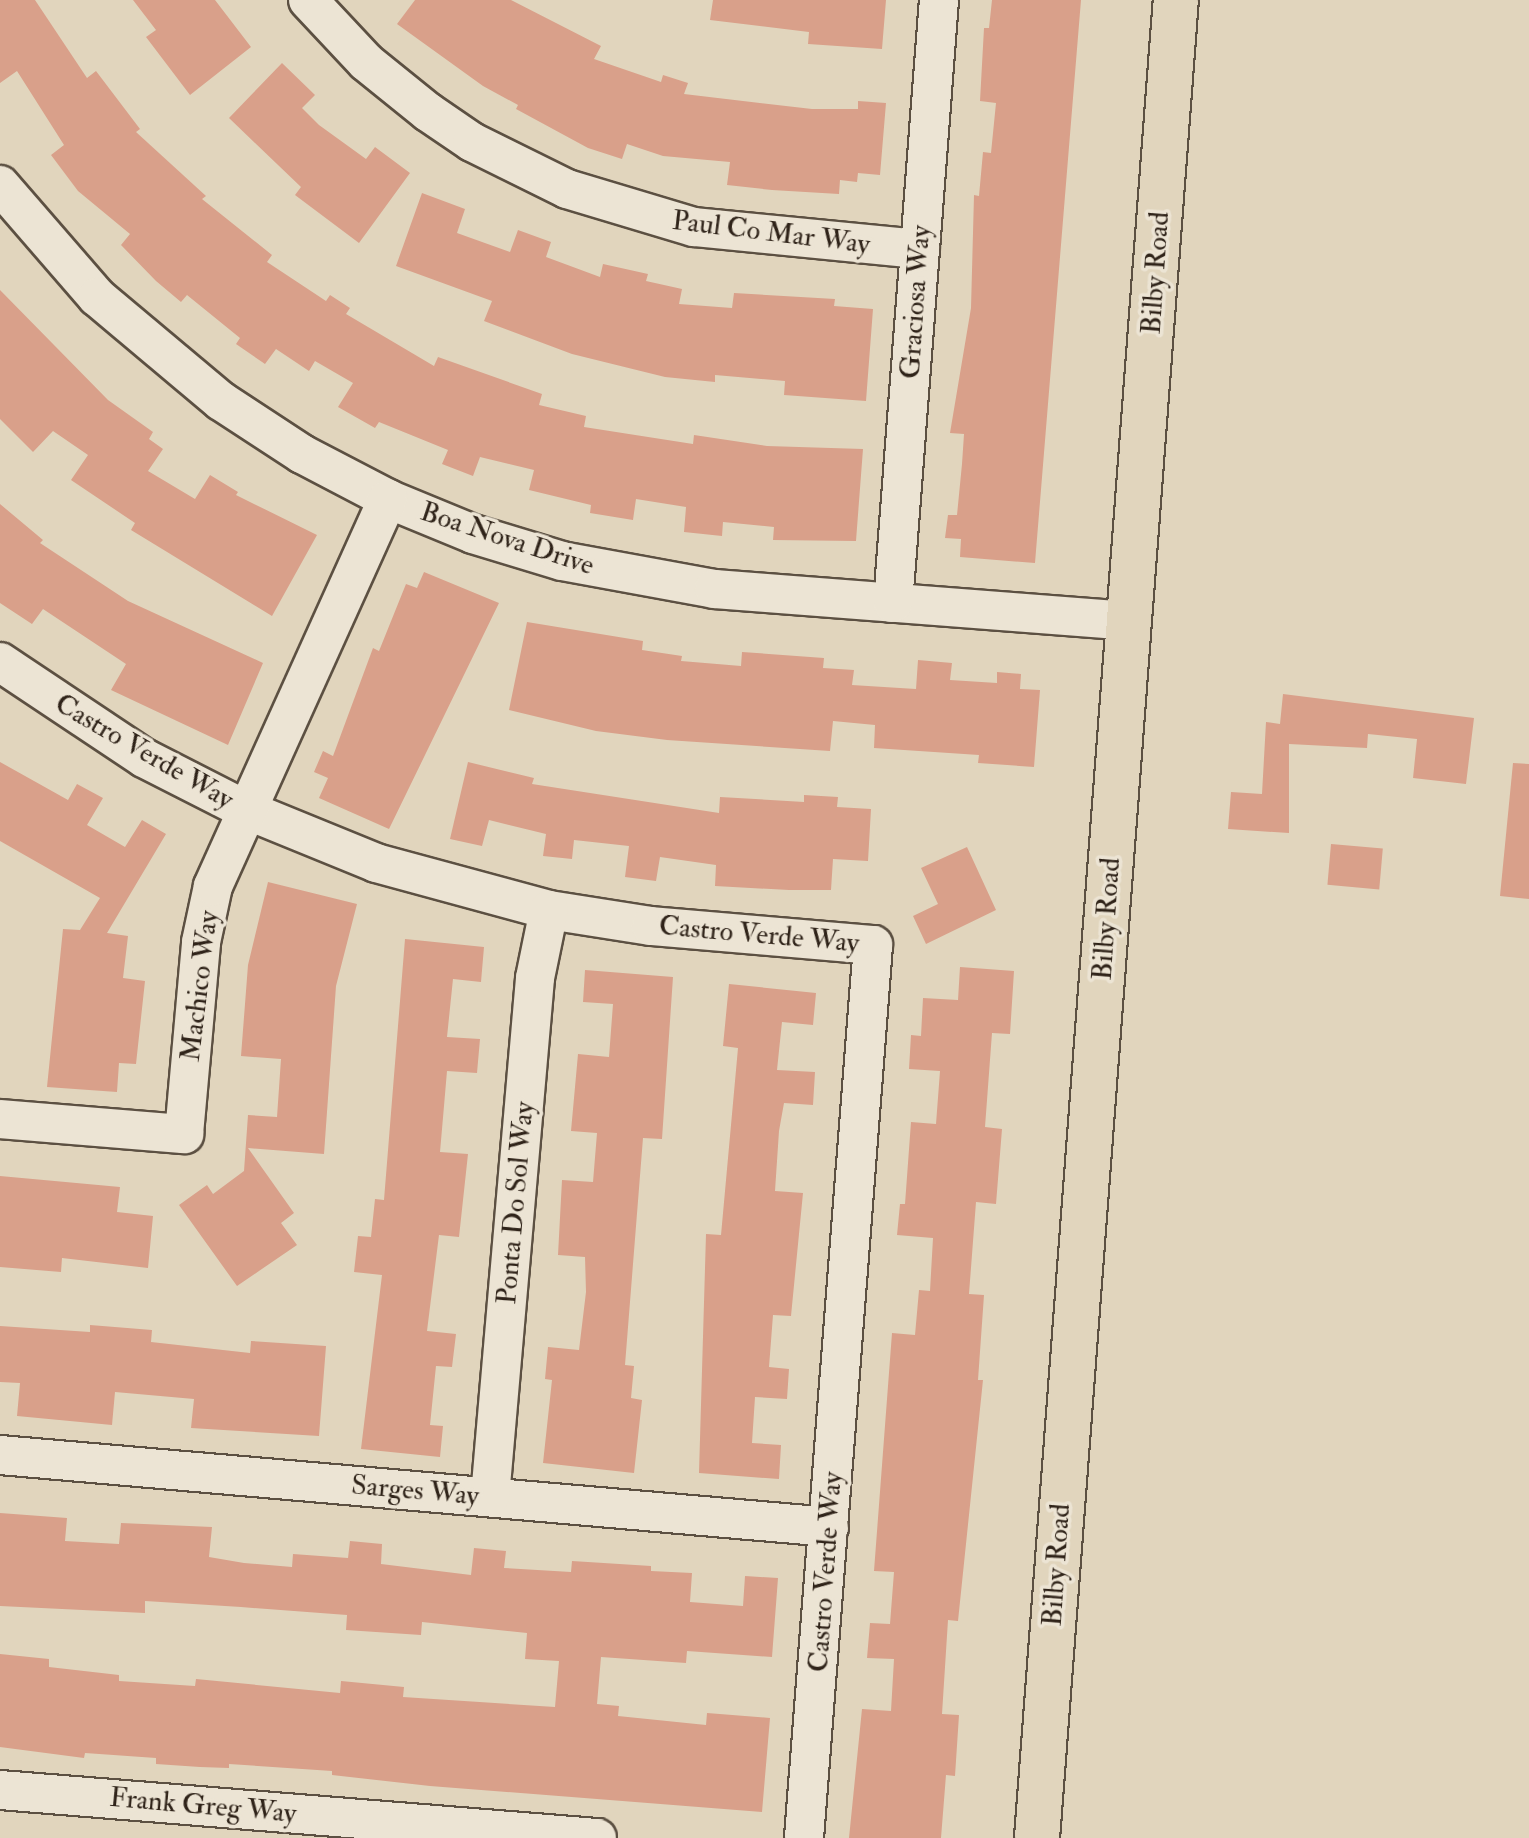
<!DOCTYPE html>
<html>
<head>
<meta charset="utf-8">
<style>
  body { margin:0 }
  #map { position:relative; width:1529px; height:1838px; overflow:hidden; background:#e1d5bd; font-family:"IM FELL Double Pica",serif }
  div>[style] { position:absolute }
  .building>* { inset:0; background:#d9a08a; transform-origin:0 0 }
  .roads { filter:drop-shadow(2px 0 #5c5042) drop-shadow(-2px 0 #5c5042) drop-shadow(0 2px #5c5042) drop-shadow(0 -2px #5c5042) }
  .minor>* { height:38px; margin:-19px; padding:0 19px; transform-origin:19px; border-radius:19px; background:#ece4d4 }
  .major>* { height:44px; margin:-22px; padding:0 22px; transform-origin:22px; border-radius:22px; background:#e1d5bd }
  span { translate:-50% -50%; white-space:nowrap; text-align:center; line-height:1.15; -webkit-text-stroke:7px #ece4d4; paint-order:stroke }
  .street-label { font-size:28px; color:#2f2319 }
</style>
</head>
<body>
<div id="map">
  <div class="building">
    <i style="clip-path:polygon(0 0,35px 0,87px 78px,96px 71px,140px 129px,136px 132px,206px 196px,202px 199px,272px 255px,267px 262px,326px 301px,330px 295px,350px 308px,346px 314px,434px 366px,438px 357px,542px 394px,539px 405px,586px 416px,584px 427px,693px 444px,694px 435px,767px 446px,863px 449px,856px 541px,773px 540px,774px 527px,723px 522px,722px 536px,684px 532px,686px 507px,636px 499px,633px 520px,590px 513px,591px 505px,529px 490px,534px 470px,480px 457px,473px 476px,442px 464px,448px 450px,379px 422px,375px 428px,338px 407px,353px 383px,315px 361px,309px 371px,276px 349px,265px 364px,236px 344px,240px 338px,187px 295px,181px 302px,156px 281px,121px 245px,130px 234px,78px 191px,51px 155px,64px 145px,17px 71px,0 83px)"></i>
    <i style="clip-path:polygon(133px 0,215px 0,251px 47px,190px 95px,146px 37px,156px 30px)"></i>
    <i style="clip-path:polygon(415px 0,511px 0,601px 46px,594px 59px,661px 82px,663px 75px,688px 83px,684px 94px,812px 109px,858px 109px,858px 101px,886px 103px,880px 175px,858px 173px,857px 182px,840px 180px,839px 194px,772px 190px,727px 185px,730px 162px,663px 156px,627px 144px,622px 159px,588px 148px,516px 109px,518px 105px,483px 86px,397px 24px)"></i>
    <i style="clip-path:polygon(713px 0,886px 0,882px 49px,808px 44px,809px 32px,710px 20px)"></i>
    <i style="clip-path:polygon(992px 0,1081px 0,1035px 563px,960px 557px,961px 539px,945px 538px,948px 515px,957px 515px,962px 464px,964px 434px,950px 433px,971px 308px,974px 195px,979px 196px,983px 152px,991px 153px,996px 103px,980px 101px,984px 28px,989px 28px)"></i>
    <i style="clip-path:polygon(282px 63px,315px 95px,302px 108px,319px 125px,366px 159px,375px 147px,410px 173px,359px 243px,295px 195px,301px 187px,229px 118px)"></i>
    <i style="clip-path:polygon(422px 193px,465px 209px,457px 233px,510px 252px,518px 230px,551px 242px,546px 257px,600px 277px,603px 264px,648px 274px,646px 281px,682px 289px,679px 304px,732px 308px,734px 293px,835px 299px,834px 306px,873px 309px,866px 401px,784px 395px,785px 381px,715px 375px,715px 382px,665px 377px,572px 354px,484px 321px,492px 301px,396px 266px)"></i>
    <i style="clip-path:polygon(0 290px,108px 400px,153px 432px,149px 439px,163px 449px,148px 471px,195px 499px,210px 475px,238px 492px,236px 495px,317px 535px,272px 616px,131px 530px,135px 523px,71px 480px,88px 455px,53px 431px,33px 452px,0 419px)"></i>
    <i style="clip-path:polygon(0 504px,43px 540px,40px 543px,128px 601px,263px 663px,228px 745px,111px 690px,126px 664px,43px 609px,32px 624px,0 603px)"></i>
    <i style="clip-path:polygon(424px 572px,499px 603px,389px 829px,319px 798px,328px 778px,314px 772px,323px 751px,333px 756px,373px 648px,379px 651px,406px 584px,417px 588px)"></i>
    <i style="clip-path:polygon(527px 622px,643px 641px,642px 650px,682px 656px,681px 661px,741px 666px,742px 652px,824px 658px,823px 668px,854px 670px,852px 685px,916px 689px,918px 660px,952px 663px,950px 680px,997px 683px,997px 672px,1021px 674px,1020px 689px,1040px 690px,1034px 767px,978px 763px,979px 755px,874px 748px,875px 725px,833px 721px,830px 751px,667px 740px,596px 731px,509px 710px)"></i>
    <i style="clip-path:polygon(1283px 694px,1474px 718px,1466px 784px,1413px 778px,1417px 739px,1368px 734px,1367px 748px,1289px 744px,1289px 833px,1228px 829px,1231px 792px,1262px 794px,1266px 722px,1280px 724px)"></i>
    <i style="clip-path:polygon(0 762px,68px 800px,77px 784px,103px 798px,87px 825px,125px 847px,142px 820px,166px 834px,107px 933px,128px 936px,123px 978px,145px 981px,136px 1064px,119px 1063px,117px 1092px,47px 1087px,63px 929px,80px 930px,100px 898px,0 841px)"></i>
    <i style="clip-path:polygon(468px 762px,534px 778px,532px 784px,719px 813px,720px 797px,804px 802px,804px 795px,838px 797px,837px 807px,871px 809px,868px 861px,833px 859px,831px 890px,789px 890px,715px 886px,716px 865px,660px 857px,656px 881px,625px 877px,629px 846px,574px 840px,572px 859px,543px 856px,546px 834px,489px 820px,482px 846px,450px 839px)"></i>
    <i style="clip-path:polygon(1513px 763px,1529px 764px,1529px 899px,1500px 896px)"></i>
    <i style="left:1331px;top:844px;width:52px;height:41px;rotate:5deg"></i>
    <i style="clip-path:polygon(967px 847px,996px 910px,926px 944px,913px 916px,938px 904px,921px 868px)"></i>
    <i style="clip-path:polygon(268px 882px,357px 904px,336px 986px,324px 1154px,248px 1148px,294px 1213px,281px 1223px,297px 1245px,237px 1286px,179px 1205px,207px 1185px,213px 1194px,244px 1171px,248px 1115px,277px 1117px,281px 1059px,241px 1056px,248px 965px)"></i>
    <i style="clip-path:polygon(405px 939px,484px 947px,481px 982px,453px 979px,447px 1037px,480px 1039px,477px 1073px,447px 1071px,444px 1106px,440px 1152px,468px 1154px,459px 1237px,439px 1235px,427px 1331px,456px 1334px,452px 1367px,436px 1366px,430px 1425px,443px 1426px,440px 1457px,361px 1449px,382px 1275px,354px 1272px,358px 1236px,371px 1237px,375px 1199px,384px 1200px)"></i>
    <i style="clip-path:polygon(960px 967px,1014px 971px,1010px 1034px,992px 1033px,985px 1127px,1002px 1129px,996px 1204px,976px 1202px,969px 1294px,984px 1295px,978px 1380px,983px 1380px,958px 1621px,948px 1620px,942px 1714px,959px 1715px,955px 1776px,946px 1775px,941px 1838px,849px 1838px,862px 1709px,891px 1711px,894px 1659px,867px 1658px,870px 1623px,890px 1624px,894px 1572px,874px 1571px,892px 1333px,915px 1335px,919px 1290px,930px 1291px,933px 1238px,897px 1235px,900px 1204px,905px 1204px,911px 1122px,936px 1124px,940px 1071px,909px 1069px,911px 1035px,921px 1036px,923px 998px,958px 1000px)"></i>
    <i style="clip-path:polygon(585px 970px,673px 977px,662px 1139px,643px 1138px,625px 1365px,634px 1366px,631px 1398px,642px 1400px,634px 1473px,543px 1463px,552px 1380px,545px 1379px,548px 1347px,579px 1350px,586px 1292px,585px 1257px,558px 1255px,562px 1180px,593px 1182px,597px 1133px,571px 1131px,578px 1054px,609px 1057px,613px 1004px,583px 1002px)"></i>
    <i style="clip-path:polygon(729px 984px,816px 993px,813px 1025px,782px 1022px,777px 1070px,815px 1072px,813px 1105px,784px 1103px,779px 1131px,775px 1191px,803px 1193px,791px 1316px,773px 1315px,769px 1367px,789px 1369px,787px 1399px,755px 1397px,752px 1443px,781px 1445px,779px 1479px,699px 1473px,706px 1234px,721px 1235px,738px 1048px,723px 1046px)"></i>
    <i style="clip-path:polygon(0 1176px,120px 1187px,117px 1212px,153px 1216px,148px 1268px,62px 1258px,61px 1272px,0 1267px)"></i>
    <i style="clip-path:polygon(90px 1325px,152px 1330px,151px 1342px,250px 1353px,251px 1341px,326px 1346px,319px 1436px,191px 1428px,194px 1399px,115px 1392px,112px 1425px,17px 1416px,20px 1383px,0 1382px,0 1326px,90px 1332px)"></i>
    <i style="clip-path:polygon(0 1513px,67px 1518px,65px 1541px,119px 1544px,121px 1523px,212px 1527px,209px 1557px,244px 1563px,292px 1567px,293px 1554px,348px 1558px,350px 1541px,382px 1544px,381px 1564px,471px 1575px,474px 1548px,506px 1551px,504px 1568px,571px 1572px,572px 1561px,651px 1566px,651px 1571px,692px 1573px,690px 1602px,743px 1606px,745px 1576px,778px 1578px,772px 1657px,687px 1651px,686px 1663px,601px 1657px,597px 1704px,619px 1706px,618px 1716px,706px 1725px,707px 1713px,770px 1718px,762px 1812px,430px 1786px,332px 1775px,332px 1771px,229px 1764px,229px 1768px,200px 1767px,156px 1764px,156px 1758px,85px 1753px,84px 1758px,0 1747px,0 1654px,49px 1659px,49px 1667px,119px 1675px,119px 1681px,195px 1686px,196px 1679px,340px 1693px,341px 1681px,404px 1687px,403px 1697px,555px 1707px,559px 1661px,525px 1659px,527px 1633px,422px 1622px,421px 1635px,346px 1630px,347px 1615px,241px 1607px,145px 1601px,145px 1613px,0 1606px)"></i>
  </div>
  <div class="roads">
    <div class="minor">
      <i style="left:308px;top:0;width:85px;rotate:46.9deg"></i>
      <i style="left:366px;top:62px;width:80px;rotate:38.9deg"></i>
      <i style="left:428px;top:112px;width:53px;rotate:34.3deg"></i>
      <i style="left:472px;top:142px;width:106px;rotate:26.3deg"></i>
      <i style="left:567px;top:189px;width:133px;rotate:16.7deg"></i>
      <i style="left:694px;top:227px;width:227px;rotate:5.6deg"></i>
      <i style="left:0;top:185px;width:148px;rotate:49.1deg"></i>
      <i style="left:97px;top:297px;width:162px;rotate:40deg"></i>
      <i style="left:221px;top:401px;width:97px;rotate:33.2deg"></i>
      <i style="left:302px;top:454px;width:97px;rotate:27.6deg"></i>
      <i style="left:388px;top:499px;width:92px;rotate:22.4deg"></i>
      <i style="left:473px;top:534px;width:93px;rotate:16.9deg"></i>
      <i style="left:562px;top:561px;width:155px;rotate:10.4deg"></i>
      <i style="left:714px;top:589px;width:416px;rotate:4.4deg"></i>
      <i style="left:893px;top:603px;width:605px;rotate:-85.64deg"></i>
      <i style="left:0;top:662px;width:173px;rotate:33.7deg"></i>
      <i style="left:144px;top:758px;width:112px;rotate:27deg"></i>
      <i style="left:244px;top:809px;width:143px;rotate:22.2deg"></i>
      <i style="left:376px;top:863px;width:179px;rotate:15.2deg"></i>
      <i style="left:549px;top:910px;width:103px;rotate:8.9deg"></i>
      <i style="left:651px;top:926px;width:223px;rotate:4.9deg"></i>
      <i style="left:873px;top:945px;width:896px;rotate:94.42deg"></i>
      <i style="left:0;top:1119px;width:185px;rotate:4.7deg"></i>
      <i style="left:184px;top:1134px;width:193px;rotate:-84.9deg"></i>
      <i style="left:201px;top:942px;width:57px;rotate:-77.9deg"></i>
      <i style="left:213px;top:886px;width:425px;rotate:-65.7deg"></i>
      <i style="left:0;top:1455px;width:832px;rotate:4.96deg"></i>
      <i style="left:490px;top:1497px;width:521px;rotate:-85.04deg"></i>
      <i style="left:535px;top:978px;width:69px;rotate:-78.4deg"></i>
      <i style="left:0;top:1790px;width:599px;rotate:4.6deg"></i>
    </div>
    <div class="major">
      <i style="left:1037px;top:1838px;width:1843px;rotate:-85.68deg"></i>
    </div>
  </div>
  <div class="street-label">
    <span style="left:771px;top:233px;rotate:7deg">Paul Co Mar Way</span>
    <span style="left:1156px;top:273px;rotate:-86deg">Bilby Road</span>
    <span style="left:916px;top:302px;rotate:-86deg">Graciosa Way</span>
    <span style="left:507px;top:539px;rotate:18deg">Boa Nova Drive</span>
    <span style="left:144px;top:752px;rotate:30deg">Castro Verde Way</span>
    <span style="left:1107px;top:919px;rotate:-86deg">Bilby Road</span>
    <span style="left:759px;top:935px;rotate:5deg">Castro Verde Way</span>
    <span style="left:200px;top:986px;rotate:-83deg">Machico Way</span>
    <span style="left:516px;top:1203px;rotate:-85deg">Ponta Do Sol Way</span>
    <span style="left:415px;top:1491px;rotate:5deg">Sarges Way</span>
    <span style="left:1057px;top:1565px;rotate:-86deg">Bilby Road</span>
    <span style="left:826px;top:1572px;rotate:-86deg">Castro Verde Way</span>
    <span style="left:203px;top:1806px;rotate:5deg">Frank Greg Way</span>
  </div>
</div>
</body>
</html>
